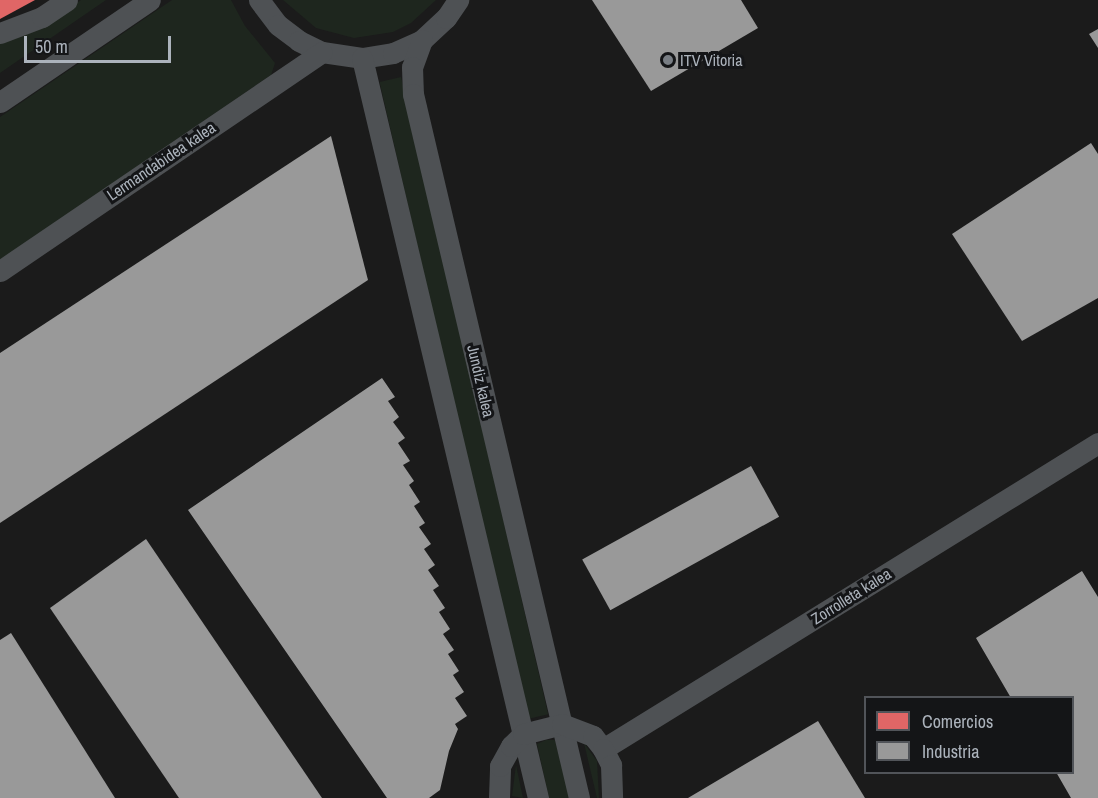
<!DOCTYPE html>
<html>
<head>
<meta charset="utf-8">
<style>
  body { margin:0 }
  #map { position:relative; width:1098px; height:798px; overflow:hidden; background:#1b1b1b; font-family:"Archivo Narrow",sans-serif }
  div>[style] { position:absolute }
  .green>* { inset:0; background:#1e261e; transform-origin:0 0 }
  .shops>* { inset:0; background:#e06666 }
  .industry>* { inset:0; background:#999; transform-origin:0 0 }
  .minor>* { height:21px; margin:-10.5px; padding:0 10.5px; transform-origin:10.5px; border-radius:10.5px; background:#4e5154 }
  .dots>* { width:16px; height:16px; translate:-50% -50%; box-sizing:border-box; border:3px solid #141517; border-radius:50% }
  span { translate:-50% -50%; white-space:nowrap; text-align:center; line-height:1.15; -webkit-text-stroke:6px #141517; paint-order:stroke }
  .poi-label { font-size:16px; color:#acb3bc }
  .left { translate:0 -50%; text-align:left }
  .street-label { font-size:16px; color:#acb3bc }
  .legend { position:absolute; left:864px; top:696px; width:210px; height:78px; box-sizing:border-box; background:#141517; border:2px solid #515459; margin:0; padding:8px 10px; list-style:none; font-size:18px; color:#acb3bc }
  .legend li { display:flex; align-items:center; gap:12px; height:30px }
  .legend b { width:30px; border:2px solid #515459 }
  .scale { position:absolute; left:24px; top:36px; width:147px; height:27px; box-sizing:border-box; border:3px solid #acb3bc; border-top:0; padding-left:8px; font-size:18px; line-height:21px; white-space:nowrap; color:#acb3bc; -webkit-text-stroke:4px #141517; paint-order:stroke }
</style>
</head>
<body>
<div id="map">
  <div class="green">
    <i style="clip-path:polygon(81px 0,106px 0,0 73px,0 44px,37px 30px)"></i>
    <i style="clip-path:polygon(172px 0,231px 0,245px 26px,275px 63px,271px 75px,0 260px,0 117px)"></i>
    <i style="clip-path:polygon(283px 0,436px 0,411px 23px,393px 32px,354px 38px,316px 28px)"></i>
    <i style="left:401px;top:77px;width:654px;height:22px;rotate:77deg"></i>
    <i style="clip-path:polygon(546px 740px,555px 740px,570px 798px,549px 798px,537px 744px)"></i>
    <i style="clip-path:polygon(584px 743px,597px 761px,599px 798px,597px 798px)"></i>
    <i style="clip-path:polygon(516px 765px,523px 798px,512px 796px)"></i>
  </div>
  <div class="shops">
    <i style="clip-path:polygon(0 0,35px 0,0 19px)"></i>
  </div>
  <div class="industry">
    <i style="clip-path:polygon(592px 0,741px 0,758px 28px,651px 91px)"></i>
    <i style="clip-path:polygon(1098px 29px,1098px 48px,1089px 34px)"></i>
    <i style="clip-path:polygon(331px 136px,368px 280px,0 523px,0 353px)"></i>
    <i style="clip-path:polygon(1091px 143px,1098px 154px,1098px 298px,1022px 341px,952px 234px)"></i>
    <i style="clip-path:polygon(382px 378px,395px 397px,388px 401px,399px 417px,393px 422px,405px 438px,398px 443px,410px 461px,403px 465px,414px 481px,409px 485px,420px 502px,414px 506px,425px 523px,419px 527px,431px 544px,424px 549px,435px 565px,428px 570px,439px 586px,433px 590px,445px 608px,439px 612px,450px 629px,443px 634px,454px 650px,448px 654px,459px 671px,453px 675px,464px 692px,455px 698px,467px 716px,455px 724px,458px 729px,449px 751px,440px 790px,429px 798px,387px 798px,188px 510px)"></i>
    <i style="left:751px;top:466px;width:58px;height:193px;rotate:61deg"></i>
    <i style="clip-path:polygon(146px 539px,322px 798px,179px 798px,50px 608px)"></i>
    <i style="clip-path:polygon(1082px 571px,1098px 597px,1098px 798px,1071px 798px,1056px 772px,1072px 772px,1072px 698px,1011px 698px,976px 638px)"></i>
    <i style="clip-path:polygon(11px 633px,115px 798px,0 798px,0 640px)"></i>
    <i style="clip-path:polygon(818px 721px,865px 798px,688px 798px)"></i>
  </div>
  <div class="minor">
    <i style="left:259px;top:0;width:31px;rotate:53deg"></i>
    <i style="left:278px;top:25px;width:26px;rotate:37deg"></i>
    <i style="left:299px;top:41px;width:25px;rotate:26deg"></i>
    <i style="left:322px;top:52px;width:40px;rotate:8.5deg"></i>
    <i style="left:362px;top:58px;width:31px;rotate:-9deg"></i>
    <i style="left:393px;top:53px;width:32px;rotate:-24deg"></i>
    <i style="left:422px;top:40px;width:33px;rotate:-43deg"></i>
    <i style="left:446px;top:18px;width:22px;rotate:-56deg"></i>
    <i style="left:0;top:33px;width:45px;rotate:-20.9deg"></i>
    <i style="left:42px;top:17px;width:30px;rotate:-34deg"></i>
    <i style="left:422px;top:40px;width:29px;rotate:110deg"></i>
    <i style="left:412px;top:67px;width:27px;rotate:88deg"></i>
    <i style="left:413px;top:94px;width:723px;rotate:76.73deg"></i>
    <i style="left:362px;top:58px;width:761px;rotate:76.62deg"></i>
    <i style="left:0;top:102px;width:181px;rotate:-34.2deg"></i>
    <i style="left:0;top:271px;width:389px;rotate:-34.2deg"></i>
    <i style="left:603px;top:749px;width:582px;rotate:-31.72deg"></i>
    <i style="left:499px;top:798px;width:32px;rotate:-88deg"></i>
    <i style="left:500px;top:766px;width:23px;rotate:-61deg"></i>
    <i style="left:511px;top:746px;width:17px;rotate:-45deg"></i>
    <i style="left:523px;top:734px;width:40px;rotate:-14.4deg"></i>
    <i style="left:562px;top:724px;width:33px;rotate:21deg"></i>
    <i style="left:593px;top:736px;width:16px;rotate:52deg"></i>
    <i style="left:603px;top:749px;width:18px;rotate:63deg"></i>
    <i style="left:611px;top:765px;width:33px;rotate:88deg"></i>
  </div>
  <div class="dots">
    <i style="left:668px;top:60px;background:#797e84"></i>
  </div>
  <div class="poi-label">
    <span class="left" style="left:680px;top:60px">ITV Vitoria</span>
  </div>
  <div class="street-label">
    <span style="left:161px;top:161px;rotate:-34deg">Lermandabidea kalea</span>
    <span style="left:481px;top:381px;rotate:77deg">Jundiz kalea</span>
    <span style="left:851px;top:596px;rotate:-32deg">Zorrolleta kalea</span>
  </div>
  <ul class="legend">
  <li><b style="height:16px;background:#e06666"></b>Comercios</li>
  <li><b style="height:16px;background:#999"></b>Industria</li>
  </ul>
  <div class="scale">50 m</div>
</div>
</body>
</html>
